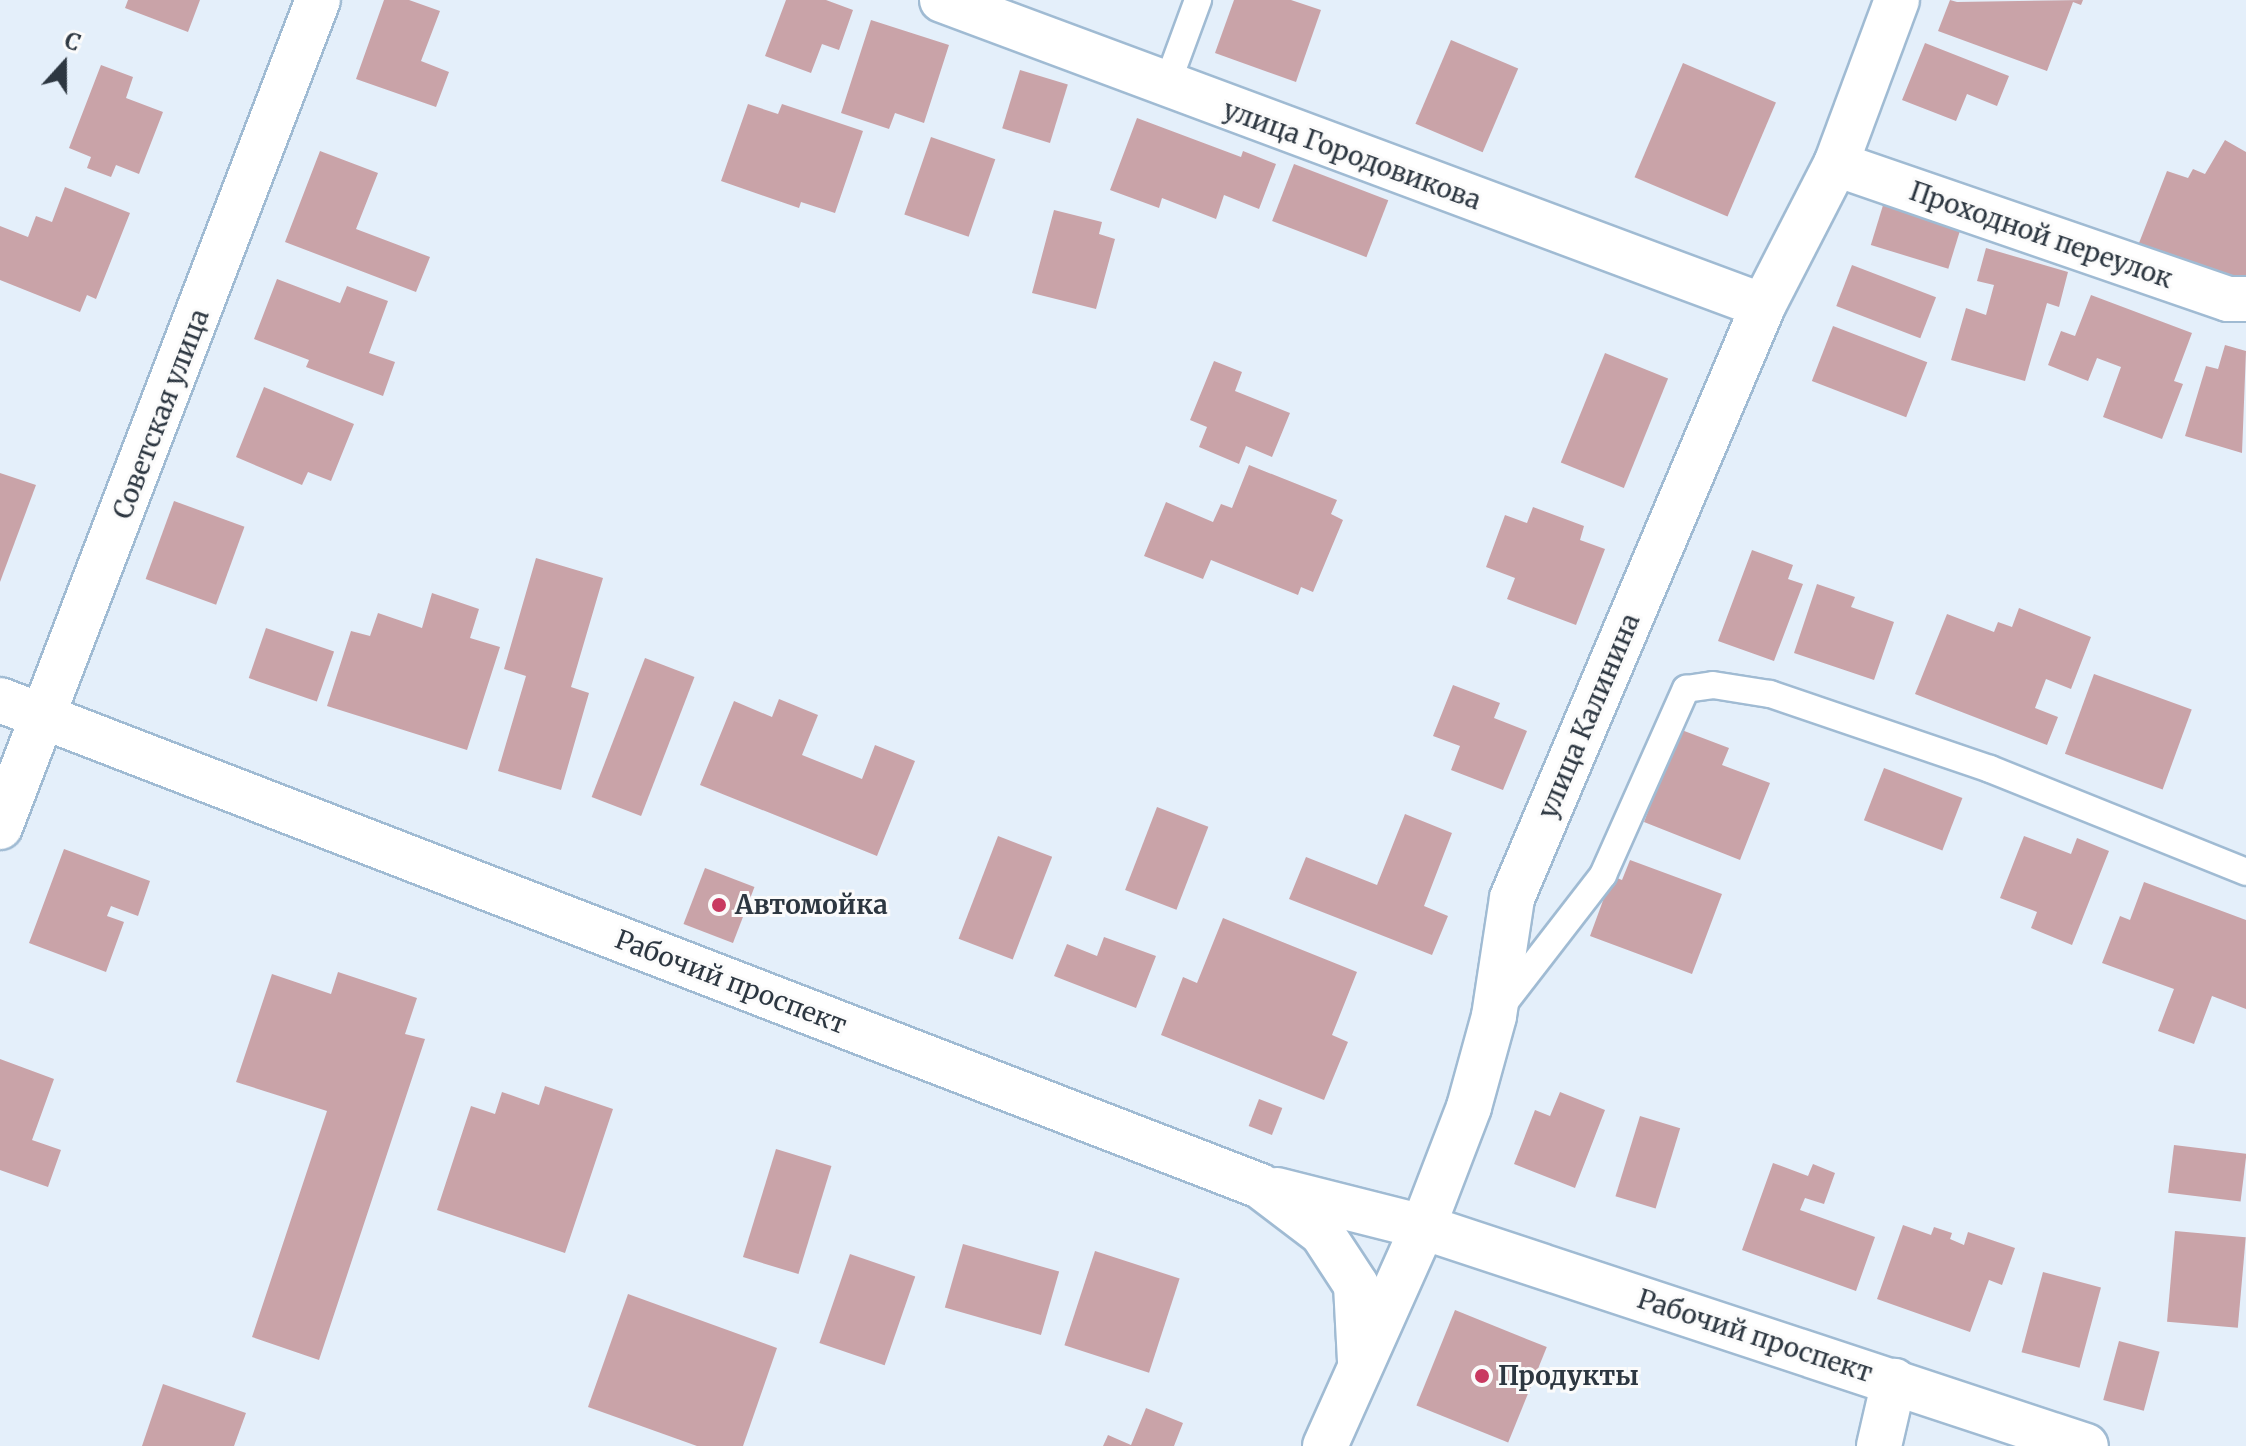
<!DOCTYPE html>
<html>
<head>
<meta charset="utf-8">
<style>
  body { margin:0 }
  #map { position:relative; width:2246px; height:1446px; overflow:hidden; background:#e4effa; font-family:Merriweather,serif }
  div>[style] { position:absolute }
  .building>* { inset:0; background:#c9a3a8; transform-origin:0 0 }
  .roads { filter:drop-shadow(2px 0 #a0bbd3) drop-shadow(-2px 0 #a0bbd3) drop-shadow(0 2px #a0bbd3) drop-shadow(0 -2px #a0bbd3) }
  .service>* { height:26px; margin:-13px; padding:0 13px; transform-origin:13px; border-radius:13px; background:#fff }
  .minor>* { height:44px; margin:-22px; padding:0 22px; transform-origin:22px; border-radius:22px; background:#fff }
  .dots>* { width:22px; height:22px; translate:-50% -50%; box-sizing:border-box; border:4px solid #fbfbfb; border-radius:50% }
  span { translate:-50% -50%; white-space:nowrap; text-align:center; line-height:1.15; -webkit-text-stroke:6px #fbfbfb; paint-order:stroke }
  .street-label { font-size:26px; color:#2d3741 }
  .poi-label { font-size:26px; color:#2d3741; font-weight:700 }
  .left { translate:0 -50%; text-align:left }
  .north { position:absolute; left:24px; top:24px; width:80px; height:80px; -webkit-text-stroke:6px #fbfbfb; paint-order:stroke; rotate:21deg; font-size:22px; font-weight:700; line-height:32px; text-align:center; color:#2d3741 }
  .north::after { content:''; display:block; margin:auto; width:28px; height:36px; background:#2d3741; clip-path:polygon(50% 0,100% 100%,50% 72%,0 100%) }
</style>
</head>
<body>
<div id="map">
  <div class="building">
    <i style="clip-path:polygon(128px 0,200px 0,188px 32px,125px 8px)"></i>
    <i style="clip-path:polygon(384px 0,409px 0,440px 11px,421px 61px,449px 72px,436px 107px,356px 79px)"></i>
    <i style="clip-path:polygon(786px 0,826px 0,853px 10px,839px 50px,822px 44px,811px 73px,765px 56px)"></i>
    <i style="clip-path:polygon(1234px 0,1291px 0,1321px 10px,1296px 82px,1215px 53px)"></i>
    <i style="clip-path:polygon(1950px 0,1957px 2px,2083px 0,2081px 5px,2073px 2px,2047px 71px,1938px 31px)"></i>
    <i style="clip-path:polygon(871px 20px,949px 45px,924px 123px,895px 113px,889px 129px,841px 113px)"></i>
    <i style="left:1451px;top:40px;width:73px;height:91px;rotate:23deg"></i>
    <i style="clip-path:polygon(1925px 43px,2009px 76px,1997px 106px,1967px 94px,1956px 121px,1902px 100px)"></i>
    <i style="left:1683px;top:63px;width:101px;height:124px;rotate:23deg"></i>
    <i style="clip-path:polygon(101px 65px,133px 77px,126px 98px,163px 112px,139px 174px,116px 165px,111px 177px,87px 168px,91px 157px,69px 148px)"></i>
    <i style="left:1020px;top:70px;width:50px;height:61px;rotate:17deg"></i>
    <i style="clip-path:polygon(748px 104px,778px 114px,782px 104px,863px 131px,835px 213px,801px 202px,799px 208px,721px 181px)"></i>
    <i style="clip-path:polygon(1137px 118px,1241px 157px,1243px 151px,1276px 164px,1259px 209px,1224px 195px,1216px 219px,1162px 198px,1159px 208px,1110px 190px)"></i>
    <i style="left:931px;top:137px;width:68px;height:82px;rotate:19deg"></i>
    <i style="clip-path:polygon(2225px 140px,2246px 152px,2246px 281px,2139px 243px,2167px 171px,2188px 178px,2193px 169px,2205px 174px)"></i>
    <i style="clip-path:polygon(320px 151px,378px 173px,356px 229px,430px 257px,416px 292px,285px 242px)"></i>
    <i style="left:1294px;top:164px;width:101px;height:61px;rotate:21deg"></i>
    <i style="clip-path:polygon(65px 187px,130px 213px,96px 299px,87px 295px,80px 312px,0 280px,0 226px,28px 237px,36px 216px,52px 222px)"></i>
    <i style="left:1884px;top:202px;width:81px;height:45px;rotate:17deg"></i>
    <i style="clip-path:polygon(1054px 210px,1102px 222px,1099px 234px,1115px 239px,1096px 309px,1032px 293px)"></i>
    <i style="clip-path:polygon(1986px 248px,2068px 272px,2059px 307px,2047px 303px,2025px 381px,1951px 360px,1966px 308px,1986px 315px,1994px 285px,1977px 281px)"></i>
    <i style="left:1852px;top:265px;width:90px;height:44px;rotate:21deg"></i>
    <i style="clip-path:polygon(277px 279px,340px 303px,347px 286px,388px 301px,369px 353px,395px 362px,383px 396px,306px 367px,309px 360px,254px 339px)"></i>
    <i style="clip-path:polygon(2091px 295px,2192px 333px,2174px 381px,2183px 384px,2162px 439px,2103px 417px,2121px 367px,2097px 358px,2088px 381px,2048px 365px,2061px 331px,2075px 336px)"></i>
    <i style="left:1833px;top:326px;width:101px;height:59px;rotate:21deg"></i>
    <i style="clip-path:polygon(2225px 345px,2246px 351px,2242px 453px,2185px 436px,2206px 366px,2218px 369px)"></i>
    <i style="left:1605px;top:353px;width:68px;height:118px;rotate:22deg"></i>
    <i style="clip-path:polygon(1214px 361px,1242px 372px,1235px 391px,1290px 413px,1272px 457px,1246px 446px,1239px 464px,1199px 447px,1207px 427px,1190px 420px)"></i>
    <i style="clip-path:polygon(264px 387px,354px 424px,331px 481px,308px 472px,302px 485px,236px 457px)"></i>
    <i style="clip-path:polygon(1249px 465px,1337px 500px,1331px 514px,1343px 520px,1313px 592px,1301px 587px,1298px 595px,1211px 560px,1203px 579px,1144px 556px,1166px 502px,1213px 522px,1221px 504px,1232px 508px)"></i>
    <i style="clip-path:polygon(0 473px,36px 485px,0 582px)"></i>
    <i style="left:174px;top:501px;width:75px;height:83px;rotate:20deg"></i>
    <i style="clip-path:polygon(1533px 507px,1584px 526px,1580px 540px,1605px 549px,1576px 625px,1507px 599px,1515px 578px,1486px 567px,1505px 515px,1527px 523px)"></i>
    <i style="clip-path:polygon(1752px 550px,1793px 565px,1788px 579px,1803px 584px,1774px 661px,1718px 641px)"></i>
    <i style="clip-path:polygon(536px 558px,603px 578px,571px 687px,589px 693px,561px 790px,498px 771px,526px 676px,504px 669px)"></i>
    <i style="clip-path:polygon(1817px 584px,1855px 597px,1851px 607px,1894px 622px,1874px 680px,1794px 653px)"></i>
    <i style="clip-path:polygon(432px 593px,479px 609px,470px 638px,500px 647px,467px 750px,327px 706px,351px 631px,370px 636px,378px 613px,422px 628px)"></i>
    <i style="clip-path:polygon(2019px 608px,2091px 637px,2071px 689px,2046px 679px,2035px 708px,2058px 717px,2047px 745px,1915px 694px,1947px 614px,1994px 632px,1998px 622px,2012px 627px)"></i>
    <i style="left:266px;top:628px;width:72px;height:53px;rotate:19deg"></i>
    <i style="left:645px;top:658px;width:53px;height:149px;rotate:21deg"></i>
    <i style="left:2094px;top:674px;width:104px;height:85px;rotate:20deg"></i>
    <i style="clip-path:polygon(1453px 685px,1500px 703px,1494px 718px,1527px 731px,1503px 790px,1451px 770px,1460px 746px,1433px 736px)"></i>
    <i style="clip-path:polygon(779px 699px,818px 715px,802px 755px,862px 779px,875px 745px,915px 761px,877px 856px,700px 785px,734px 701px,772px 717px)"></i>
    <i style="clip-path:polygon(1679px 729px,1729px 748px,1722px 765px,1770px 783px,1740px 860px,1644px 822px)"></i>
    <i style="left:1884px;top:768px;width:84px;height:56px;rotate:21deg"></i>
    <i style="left:1157px;top:807px;width:55px;height:89px;rotate:21deg"></i>
    <i style="clip-path:polygon(1405px 814px,1452px 833px,1424px 906px,1448px 916px,1432px 955px,1289px 899px,1306px 857px,1377px 885px)"></i>
    <i style="left:998px;top:836px;width:58px;height:110px;rotate:21deg"></i>
    <i style="clip-path:polygon(2024px 836px,2071px 854px,2077px 838px,2109px 851px,2072px 945px,2031px 928px,2037px 912px,2000px 898px)"></i>
    <i style="clip-path:polygon(64px 849px,150px 881px,138px 916px,111px 906px,107px 916px,124px 922px,106px 972px,29px 943px)"></i>
    <i style="clip-path:polygon(1630px 860px,1722px 894px,1692px 974px,1590px 936px,1612px 876px,1622px 880px)"></i>
    <i style="left:705px;top:868px;width:53px;height:60px;rotate:21deg"></i>
    <i style="clip-path:polygon(2144px 882px,2246px 920px,2246px 1009px,2212px 996px,2194px 1044px,2158px 1031px,2174px 989px,2102px 963px,2120px 916px,2130px 920px)"></i>
    <i style="clip-path:polygon(1223px 918px,1357px 972px,1332px 1035px,1348px 1042px,1324px 1100px,1161px 1035px,1183px 977px,1197px 983px)"></i>
    <i style="clip-path:polygon(1104px 937px,1156px 956px,1136px 1008px,1054px 976px,1067px 944px,1097px 956px)"></i>
    <i style="clip-path:polygon(338px 972px,417px 998px,405px 1034px,425px 1039px,319px 1360px,252px 1337px,327px 1111px,236px 1082px,272px 974px,331px 994px)"></i>
    <i style="clip-path:polygon(0 1059px,54px 1079px,32px 1140px,61px 1150px,48px 1187px,0 1170px)"></i>
    <i style="clip-path:polygon(545px 1086px,613px 1109px,565px 1253px,437px 1210px,471px 1106px,495px 1114px,502px 1092px,539px 1105px)"></i>
    <i style="clip-path:polygon(1560px 1092px,1605px 1110px,1575px 1188px,1514px 1164px,1535px 1110px,1550px 1116px)"></i>
    <i style="left:1259px;top:1099px;width:25px;height:29px;rotate:21deg"></i>
    <i style="left:1640px;top:1116px;width:42px;height:84px;rotate:17deg"></i>
    <i style="left:2174px;top:1145px;width:73px;height:48px;rotate:7deg"></i>
    <i style="left:776px;top:1149px;width:58px;height:113px;rotate:17deg"></i>
    <i style="clip-path:polygon(1773px 1163px,1808px 1176px,1813px 1164px,1835px 1173px,1824px 1204px,1805px 1198px,1800px 1210px,1875px 1237px,1856px 1291px,1742px 1250px)"></i>
    <i style="clip-path:polygon(1903px 1225px,1931px 1235px,1934px 1227px,1952px 1233px,1950px 1239px,1964px 1245px,1968px 1232px,2015px 1248px,2002px 1285px,1989px 1280px,1970px 1332px,1877px 1299px)"></i>
    <i style="left:2175px;top:1231px;width:71px;height:91px;rotate:5deg"></i>
    <i style="left:963px;top:1244px;width:100px;height:66px;rotate:16deg"></i>
    <i style="left:1095px;top:1251px;width:89px;height:99px;rotate:18deg"></i>
    <i style="left:850px;top:1254px;width:69px;height:94px;rotate:19deg"></i>
    <i style="left:2043px;top:1272px;width:60px;height:83px;rotate:15deg"></i>
    <i style="clip-path:polygon(628px 1294px,777px 1348px,743px 1446px,697px 1446px,588px 1407px)"></i>
    <i style="left:1455px;top:1310px;width:99px;height:103px;rotate:22deg"></i>
    <i style="left:2119px;top:1341px;width:42px;height:61px;rotate:15deg"></i>
    <i style="clip-path:polygon(163px 1384px,246px 1413px,234px 1446px,142px 1446px)"></i>
    <i style="clip-path:polygon(1146px 1408px,1183px 1423px,1174px 1446px,1103px 1446px,1108px 1435px,1131px 1445px)"></i>
  </div>
  <div class="roads">
    <div class="service">
      <i style="left:1166px;top:87px;width:93px;rotate:-69.8deg"></i>
      <i style="left:1501px;top:1007px;width:167px;rotate:-52.3deg"></i>
      <i style="left:1603px;top:875px;width:204px;rotate:-66deg"></i>
      <i style="left:1686px;top:689px;width:27px;rotate:-8deg"></i>
      <i style="left:1713px;top:685px;width:58px;rotate:9deg"></i>
      <i style="left:1770px;top:694px;width:232px;rotate:18.8deg"></i>
      <i style="left:1990px;top:769px;width:276px;rotate:21.9deg"></i>
    </div>
    <div class="minor">
      <i style="left:942px;top:0;width:876px;rotate:20.44deg"></i>
      <i style="left:1836px;top:164px;width:415px;rotate:19deg"></i>
      <i style="left:2228px;top:299px;width:18px"></i>
      <i style="left:0;top:700px;width:1350px;rotate:21.09deg"></i>
      <i style="left:1260px;top:1186px;width:78px;rotate:37.2deg"></i>
      <i style="left:1322px;top:1233px;width:62px;rotate:56.8deg"></i>
      <i style="left:1356px;top:1285px;width:77px;rotate:87deg"></i>
      <i style="left:0;top:827px;width:886px;rotate:-68.97deg"></i>
      <i style="left:1277px;top:1190px;width:151px;rotate:14.2deg"></i>
      <i style="left:1423px;top:1227px;width:698px;rotate:18.28deg"></i>
      <i style="left:1325px;top:1446px;width:240px;rotate:-65.9deg"></i>
      <i style="left:1423px;top:1227px;width:129px;rotate:-69deg"></i>
      <i style="left:1469px;top:1107px;width:94px;rotate:-74.6deg"></i>
      <i style="left:1494px;top:1016px;width:119px;rotate:-81.3deg"></i>
      <i style="left:1512px;top:898px;width:643px;rotate:-67.02deg"></i>
      <i style="left:1763px;top:306px;width:160px;rotate:-62.8deg"></i>
      <i style="left:1836px;top:164px;width:175px;rotate:-69.6deg"></i>
      <i style="left:1879px;top:1446px;width:67px;rotate:-77deg"></i>
    </div>
  </div>
  <div class="dots">
    <i style="left:719px;top:905px;background:#c93a61"></i>
    <i style="left:1482px;top:1376px;background:#c93a61"></i>
  </div>
  <div class="street-label">
    <span style="left:1352px;top:155px;rotate:20deg">улица Городовикова</span>
    <span style="left:2041px;top:235px;rotate:19deg">Проходной переулок</span>
    <span style="left:161px;top:414px;rotate:-69deg">Советская улица</span>
    <span style="left:1589px;top:716px;rotate:-67deg">улица Калинина</span>
    <span style="left:731px;top:982px;rotate:21deg">Рабочий проспект</span>
    <span style="left:1755px;top:1336px;rotate:18deg">Рабочий проспект</span>
  </div>
  <div class="poi-label">
    <span class="left" style="left:735px;top:905px">Автомойка</span>
    <span class="left" style="left:1498px;top:1376px">Продукты</span>
  </div>
  <div class="north">С</div>
</div>
</body>
</html>
